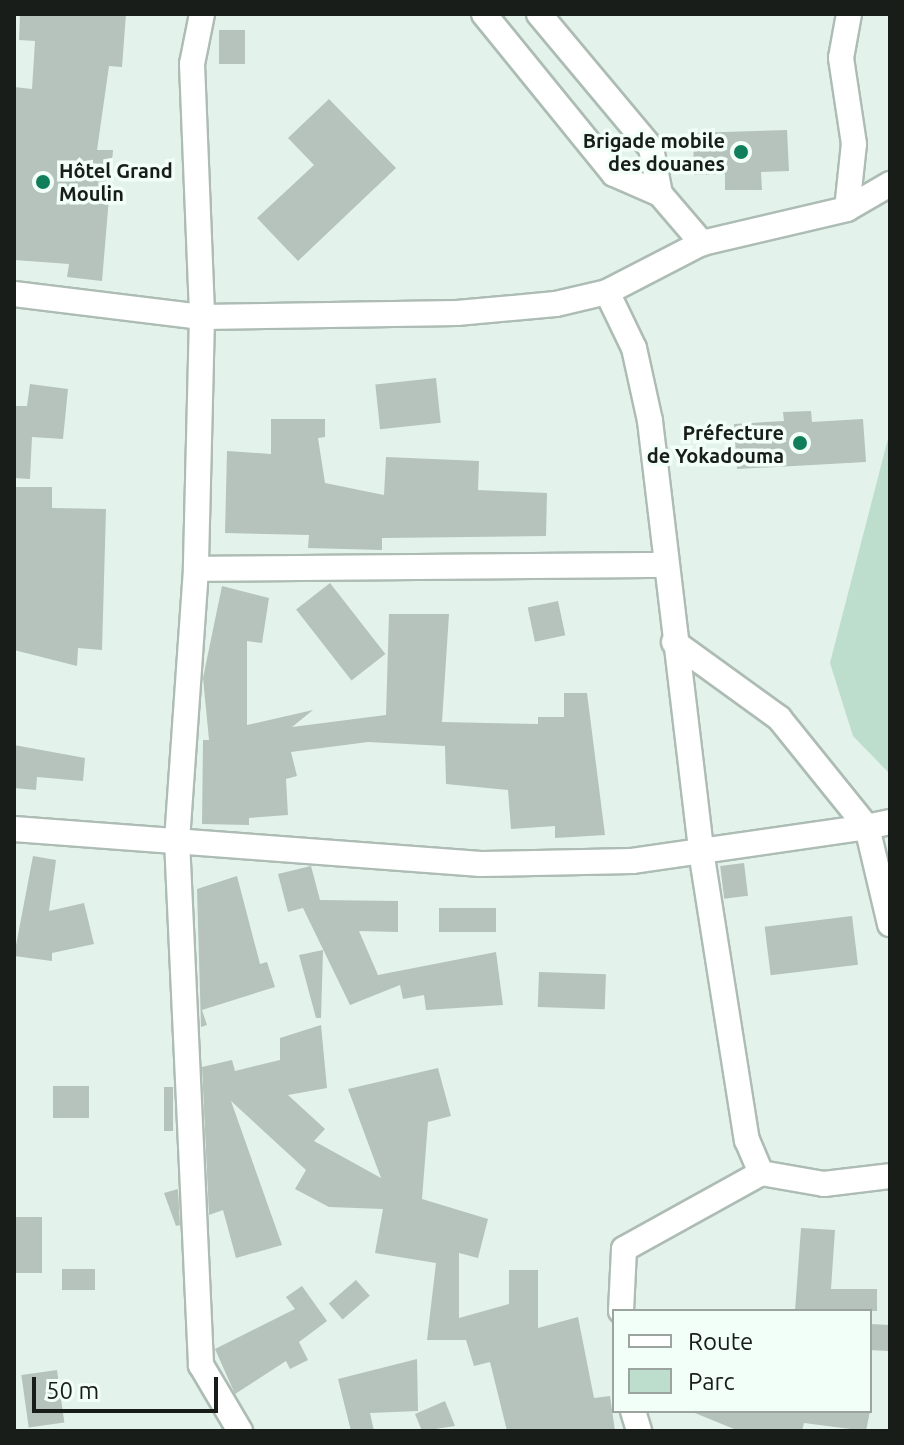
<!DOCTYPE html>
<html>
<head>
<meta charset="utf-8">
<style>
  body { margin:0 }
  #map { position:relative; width:904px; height:1445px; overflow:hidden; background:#e3f2ea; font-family:Ubuntu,sans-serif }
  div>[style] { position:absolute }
  .green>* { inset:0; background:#bdddcd }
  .building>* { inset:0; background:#b5c3bc; transform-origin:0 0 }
  .roads { filter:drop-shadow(2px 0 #adbcb4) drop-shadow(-2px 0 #adbcb4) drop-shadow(0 2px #adbcb4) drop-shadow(0 -2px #adbcb4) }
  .minor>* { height:24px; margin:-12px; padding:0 12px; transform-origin:12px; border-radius:12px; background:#fff }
  .dots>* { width:22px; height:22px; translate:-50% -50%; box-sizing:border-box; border:4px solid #f2fef8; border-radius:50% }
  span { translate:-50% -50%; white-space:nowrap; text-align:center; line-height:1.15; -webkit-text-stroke:7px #f2fef8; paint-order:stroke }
  .poi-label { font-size:20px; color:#181d1a; font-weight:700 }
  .right { translate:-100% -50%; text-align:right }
  .left { translate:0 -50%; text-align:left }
  .frame { position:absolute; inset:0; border:16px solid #181d1a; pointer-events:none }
  .legend { position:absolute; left:612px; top:1309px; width:260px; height:104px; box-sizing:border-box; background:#f2fef8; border:2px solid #9ba49f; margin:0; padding:10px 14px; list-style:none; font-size:24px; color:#181d1a }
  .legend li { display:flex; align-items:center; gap:16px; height:40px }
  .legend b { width:40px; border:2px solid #9ba49f }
  .scale { position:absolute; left:32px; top:1377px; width:186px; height:36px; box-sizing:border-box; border:4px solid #181d1a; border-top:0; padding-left:10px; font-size:24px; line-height:28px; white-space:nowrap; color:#181d1a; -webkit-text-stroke:6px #f2fef8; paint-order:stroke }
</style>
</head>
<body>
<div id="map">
  <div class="green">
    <i style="clip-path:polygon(890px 431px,890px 774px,853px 736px,830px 663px)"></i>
  </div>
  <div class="building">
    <i style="clip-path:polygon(20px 14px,126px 14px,122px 67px,109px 66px,97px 150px,113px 150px,102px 281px,67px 277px,69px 264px,14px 260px,14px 87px,32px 89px,35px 41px,19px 40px)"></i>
    <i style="left:219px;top:30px;width:26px;height:34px"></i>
    <i style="clip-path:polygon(329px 99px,396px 168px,298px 261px,257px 218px,314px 165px,288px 138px)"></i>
    <i style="clip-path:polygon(787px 130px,789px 171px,761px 172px,762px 190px,725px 190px,725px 174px,694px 175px,693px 133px)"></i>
    <i style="left:436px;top:378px;width:45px;height:61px;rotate:84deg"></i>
    <i style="clip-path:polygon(30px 384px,68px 389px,63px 439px,32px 437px,30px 479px,14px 478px,14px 406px,27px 406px)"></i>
    <i style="clip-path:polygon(811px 411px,812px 422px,863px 419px,866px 462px,737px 469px,734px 424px,784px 421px,783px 412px)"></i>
    <i style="clip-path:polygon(271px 419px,325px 419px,325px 437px,318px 438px,325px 483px,384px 495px,386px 457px,479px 461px,478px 490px,547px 493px,546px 536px,382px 538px,382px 550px,308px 548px,309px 535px,225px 533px,227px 451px,271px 454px)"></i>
    <i style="clip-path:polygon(14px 487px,52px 487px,52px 508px,106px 509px,102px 650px,78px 648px,77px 666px,14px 650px)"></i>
    <i style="left:330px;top:583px;width:90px;height:43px;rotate:52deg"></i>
    <i style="clip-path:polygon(222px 586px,269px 598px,262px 643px,247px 641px,247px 725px,313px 710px,292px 727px,386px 715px,389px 614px,449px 614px,442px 722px,538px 724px,538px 717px,564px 717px,564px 693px,587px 693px,605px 835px,555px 838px,555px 826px,511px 829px,508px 790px,446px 784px,445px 746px,368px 742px,291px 752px,297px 776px,286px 779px,288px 815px,249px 818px,249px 825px,202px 824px,203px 740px,209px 740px,203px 678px)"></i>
    <i style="left:558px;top:601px;width:35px;height:31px;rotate:78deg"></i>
    <i style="clip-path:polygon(14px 745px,85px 758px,83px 781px,37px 777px,36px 790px,14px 788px)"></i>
    <i style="clip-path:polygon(33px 856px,56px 860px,49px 911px,84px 903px,94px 944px,52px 953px,52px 961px,14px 956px)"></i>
    <i style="left:744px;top:863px;width:33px;height:24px;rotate:83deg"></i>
    <i style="clip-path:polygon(311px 866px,320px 900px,398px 901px,398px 932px,359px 931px,378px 975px,496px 952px,503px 1005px,426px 1010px,424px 995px,403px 999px,400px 985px,350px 1005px,303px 908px,288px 912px,278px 874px)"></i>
    <i style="clip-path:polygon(237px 876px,260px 964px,267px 962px,275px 987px,202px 1010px,207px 1025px,201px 1027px,197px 889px)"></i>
    <i style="left:439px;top:908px;width:57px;height:24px"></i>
    <i style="left:852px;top:916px;width:49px;height:88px;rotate:83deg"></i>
    <i style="clip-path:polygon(323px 950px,321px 1018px,316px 1018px,299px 955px)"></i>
    <i style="left:539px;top:972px;width:67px;height:35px;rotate:2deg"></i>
    <i style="clip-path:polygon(321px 1025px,327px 1088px,288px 1095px,325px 1129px,314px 1141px,381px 1178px,348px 1089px,438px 1068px,451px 1116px,428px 1122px,422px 1199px,488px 1219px,478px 1258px,459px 1253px,459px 1318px,509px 1304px,509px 1270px,538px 1270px,538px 1328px,578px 1317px,594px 1398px,610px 1396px,615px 1431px,507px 1431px,490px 1362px,474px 1366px,466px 1340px,427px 1340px,436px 1263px,375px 1253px,383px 1209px,329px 1207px,295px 1189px,306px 1170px,231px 1101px,282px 1245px,236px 1258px,223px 1210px,209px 1215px,202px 1067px,232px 1060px,235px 1071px,280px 1060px,280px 1038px)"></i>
    <i style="left:53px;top:1086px;width:36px;height:32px"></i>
    <i style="left:164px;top:1087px;width:9px;height:44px"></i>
    <i style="clip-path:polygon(178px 1189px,180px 1225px,176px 1226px,164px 1193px)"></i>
    <i style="left:42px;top:1217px;width:56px;height:28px;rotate:90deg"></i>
    <i style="clip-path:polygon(801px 1228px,835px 1230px,831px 1289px,877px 1289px,877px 1311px,795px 1311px)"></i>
    <i style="left:95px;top:1269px;width:21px;height:33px;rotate:90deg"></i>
    <i style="left:356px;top:1280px;width:21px;height:36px;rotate:49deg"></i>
    <i style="clip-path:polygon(302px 1286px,327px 1321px,299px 1342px,308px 1360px,290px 1369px,286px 1361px,235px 1394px,215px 1349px,295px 1309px,286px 1297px)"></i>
    <i style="left:870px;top:1324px;width:20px;height:26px;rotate:3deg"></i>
    <i style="clip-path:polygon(417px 1359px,418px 1411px,370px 1413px,374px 1431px,351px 1431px,338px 1379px)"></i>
    <i style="left:57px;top:1370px;width:53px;height:36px;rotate:82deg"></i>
    <i style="clip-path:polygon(445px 1401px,455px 1426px,422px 1431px,415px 1414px)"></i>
    <i style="clip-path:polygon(690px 1411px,870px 1411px,866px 1431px,804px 1423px,802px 1431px,739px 1431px)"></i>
  </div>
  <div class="roads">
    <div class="minor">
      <i style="left:202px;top:14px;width:51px;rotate:101.3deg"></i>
      <i style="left:192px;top:64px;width:253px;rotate:87.7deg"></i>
      <i style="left:202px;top:317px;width:252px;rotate:91.4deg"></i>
      <i style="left:196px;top:569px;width:272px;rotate:94deg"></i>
      <i style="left:177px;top:840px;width:526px;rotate:87.38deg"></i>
      <i style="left:201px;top:1365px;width:77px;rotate:59.4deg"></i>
      <i style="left:484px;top:14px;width:206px;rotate:50.9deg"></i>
      <i style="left:614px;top:174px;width:50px;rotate:23.5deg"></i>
      <i style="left:539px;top:14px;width:175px;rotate:50.1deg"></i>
      <i style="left:651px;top:148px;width:47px;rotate:78.9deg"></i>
      <i style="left:660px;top:194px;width:65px;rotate:49.4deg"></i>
      <i style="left:847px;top:209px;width:65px;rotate:-83.9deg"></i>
      <i style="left:854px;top:144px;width:87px;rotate:-98.6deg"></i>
      <i style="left:841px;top:58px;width:45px;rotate:-79.7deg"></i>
      <i style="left:607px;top:292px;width:62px;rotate:64.3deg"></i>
      <i style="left:634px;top:348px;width:75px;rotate:77.6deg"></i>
      <i style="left:650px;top:421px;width:433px;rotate:83.2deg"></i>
      <i style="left:701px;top:851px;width:293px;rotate:81deg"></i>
      <i style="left:747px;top:1140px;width:36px;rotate:67deg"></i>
      <i style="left:761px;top:1173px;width:64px;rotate:9.9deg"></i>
      <i style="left:824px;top:1184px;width:66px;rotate:-6.9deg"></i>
      <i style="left:14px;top:294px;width:189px;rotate:7deg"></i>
      <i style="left:202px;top:317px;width:255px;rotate:-0.9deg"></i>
      <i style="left:457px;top:313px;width:99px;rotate:-5.2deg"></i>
      <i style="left:556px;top:304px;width:52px;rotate:-13.2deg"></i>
      <i style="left:607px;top:292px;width:107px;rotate:-27.3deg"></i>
      <i style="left:702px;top:243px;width:149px;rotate:-13.2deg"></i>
      <i style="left:847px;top:209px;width:50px;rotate:-30.2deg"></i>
      <i style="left:196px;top:569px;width:470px;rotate:-0.5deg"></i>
      <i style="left:674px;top:642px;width:130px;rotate:35.9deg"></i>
      <i style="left:779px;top:718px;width:140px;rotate:51.1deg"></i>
      <i style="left:890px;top:822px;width:24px;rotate:168deg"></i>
      <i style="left:867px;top:827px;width:100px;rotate:76.7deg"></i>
      <i style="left:14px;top:829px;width:468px;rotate:4.3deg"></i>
      <i style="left:481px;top:864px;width:151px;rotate:-1.1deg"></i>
      <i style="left:632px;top:861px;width:237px;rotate:-8.2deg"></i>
      <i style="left:621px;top:1311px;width:62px;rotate:-87.2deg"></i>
      <i style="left:624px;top:1249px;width:157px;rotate:-29deg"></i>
      <i style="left:633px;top:1411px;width:21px;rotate:73deg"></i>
    </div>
  </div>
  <div class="dots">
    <i style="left:741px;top:152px;background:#107e5a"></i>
    <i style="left:43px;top:182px;background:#107e5a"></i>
    <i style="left:800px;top:443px;background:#107e5a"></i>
  </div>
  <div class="poi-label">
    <span class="right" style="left:725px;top:152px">Brigade mobile<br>des douanes</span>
    <span class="left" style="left:59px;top:182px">Hôtel Grand<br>Moulin</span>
    <span class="right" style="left:784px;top:444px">Préfecture<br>de Yokadouma</span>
  </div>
  <div class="frame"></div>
  <ul class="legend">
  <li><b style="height:10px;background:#fff"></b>Route</li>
  <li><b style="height:22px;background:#bdddcd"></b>Parc</li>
  </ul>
  <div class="scale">50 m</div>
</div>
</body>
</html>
